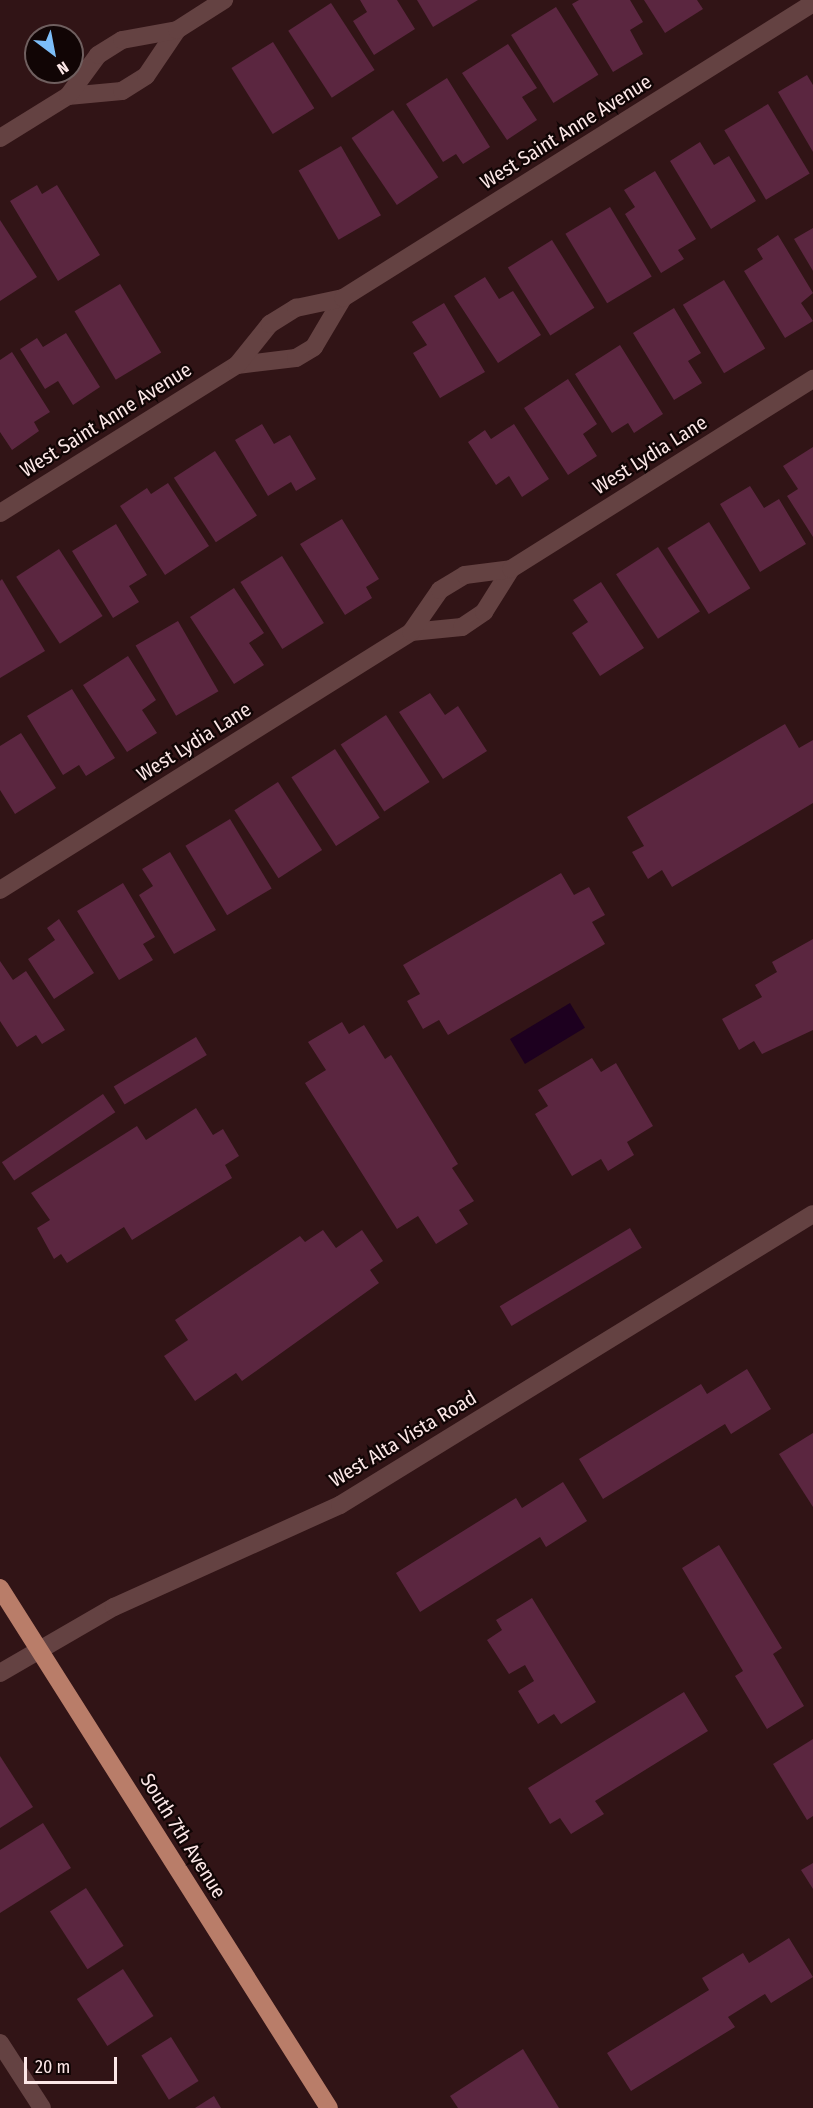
<!DOCTYPE html>
<html>
<head>
<meta charset="utf-8">
<style>
  body { margin:0 }
  #map { position:relative; width:813px; height:2108px; overflow:hidden; background:#311416; font-family:"Fira Sans Condensed",sans-serif }
  div>[style] { position:absolute }
  .water>* { inset:0; background:#1d001f; transform-origin:0 0 }
  .building>* { inset:0; background:#5b2640; transform-origin:0 0 }
  .minor>* { height:18px; margin:-9px; padding:0 9px; transform-origin:9px; border-radius:9px; background:#644242 }
  .major>* { height:18px; margin:-9px; padding:0 9px; transform-origin:9px; border-radius:9px; background:#b97d69 }
  span { translate:-50% -50%; white-space:nowrap; text-align:center; line-height:1.15; -webkit-text-stroke:4.5px #110505; paint-order:stroke }
  .street-label { font-size:20px; color:#fce7e7 }
  .north { position:absolute; left:24px; top:24px; width:60px; height:60px; box-sizing:border-box; background:#110505; border:2px solid #6f5f5f; border-radius:50%; rotate:148deg; font-size:16px; font-weight:700; line-height:24px; text-align:center; color:#fce7e7 }
  .north::after { content:''; display:block; margin:auto; width:21px; height:27px; background:#7dbef9; clip-path:polygon(50% 0,100% 100%,50% 72%,0 100%) }
  .scale { position:absolute; left:24px; top:2057px; width:93px; height:27px; box-sizing:border-box; border:3px solid #fce7e7; border-top:0; padding-left:8px; font-size:18px; line-height:21px; white-space:nowrap; color:#fce7e7; -webkit-text-stroke:4px #110505; paint-order:stroke }
</style>
</head>
<body>
<div id="map">
  <div class="water">
    <i style="left:570px;top:1003px;width:29px;height:70px;rotate:59deg"></i>
  </div>
  <div class="building">
    <i style="clip-path:polygon(360px 0,397px 0,415px 29px,374px 55px,353px 21px,367px 12px)"></i>
    <i style="clip-path:polygon(417px 0,478px 0,433px 27px)"></i>
    <i style="clip-path:polygon(579px 0,630px 0,643px 22px,630px 30px,643px 54px,613px 72px,572px 4px)"></i>
    <i style="clip-path:polygon(644px 0,697px 0,703px 9px,665px 33px)"></i>
    <i style="left:331px;top:3px;width:80px;height:51px;rotate:57deg"></i>
    <i style="left:556px;top:7px;width:80px;height:53px;rotate:58deg"></i>
    <i style="left:273px;top:42px;width:78px;height:49px;rotate:58deg"></i>
    <i style="clip-path:polygon(508px 44px,537px 88px,522px 97px,537px 120px,507px 140px,462px 73px)"></i>
    <i style="clip-path:polygon(807px 75px,813px 85px,813px 152px,778px 92px)"></i>
    <i style="clip-path:polygon(447px 78px,490px 147px,463px 164px,456px 154px,443px 162px,406px 104px)"></i>
    <i style="left:768px;top:104px;width:81px;height:51px;rotate:59deg"></i>
    <i style="left:393px;top:110px;width:81px;height:50px;rotate:56deg"></i>
    <i style="clip-path:polygon(700px 142px,714px 165px,729px 156px,756px 201px,711px 229px,670px 161px)"></i>
    <i style="left:341px;top:146px;width:80px;height:49px;rotate:60deg"></i>
    <i style="clip-path:polygon(655px 171px,696px 239px,678px 250px,684px 259px,661px 273px,625px 214px,635px 207px,624px 190px)"></i>
    <i style="clip-path:polygon(37px 185px,42px 194px,57px 185px,100px 255px,58px 281px,10px 201px)"></i>
    <i style="left:610px;top:207px;width:81px;height:52px;rotate:59deg"></i>
    <i style="clip-path:polygon(0 220px,37px 277px,0 301px)"></i>
    <i style="clip-path:polygon(813px 228px,813px 271px,794px 239px)"></i>
    <i style="clip-path:polygon(778px 235px,813px 293px,801px 303px,813px 321px,785px 338px,744px 271px,763px 259px,757px 249px)"></i>
    <i style="left:552px;top:240px;width:80px;height:52px;rotate:58deg"></i>
    <i style="clip-path:polygon(485px 277px,499px 299px,513px 291px,541px 335px,498px 363px,454px 296px)"></i>
    <i style="left:724px;top:280px;width:80px;height:48px;rotate:59deg"></i>
    <i style="left:120px;top:284px;width:80px;height:53px;rotate:59deg"></i>
    <i style="clip-path:polygon(444px 303px,485px 372px,440px 398px,413px 353px,427px 345px,412px 322px)"></i>
    <i style="clip-path:polygon(674px 308px,701px 353px,688px 361px,702px 383px,674px 400px,633px 333px)"></i>
    <i style="clip-path:polygon(66px 333px,100px 387px,73px 405px,58px 381px,45px 389px,20px 349px,37px 338px,43px 347px)"></i>
    <i style="clip-path:polygon(620px 345px,663px 414px,634px 433px,628px 423px,612px 433px,575px 374px)"></i>
    <i style="clip-path:polygon(12px 352px,50px 412px,34px 422px,39px 431px,12px 450px,0 432px,0 360px)"></i>
    <i style="clip-path:polygon(568px 379px,597px 424px,583px 434px,597px 456px,568px 475px,524px 408px)"></i>
    <i style="clip-path:polygon(262px 424px,274px 444px,290px 435px,316px 479px,296px 491px,291px 482px,268px 496px,235px 440px)"></i>
    <i style="clip-path:polygon(514px 424px,549px 479px,522px 497px,509px 476px,496px 485px,468px 442px,485px 430px,491px 439px)"></i>
    <i style="clip-path:polygon(813px 447px,813px 537px,787px 496px,798px 489px,783px 466px)"></i>
    <i style="left:215px;top:451px;width:77px;height:49px;rotate:57deg"></i>
    <i style="clip-path:polygon(168px 483px,209px 546px,165px 575px,120px 506px,147px 488px,151px 494px)"></i>
    <i style="clip-path:polygon(750px 486px,764px 508px,779px 499px,806px 544px,760px 572px,720px 504px)"></i>
    <i style="clip-path:polygon(342px 519px,379px 579px,366px 587px,372px 598px,345px 615px,300px 544px)"></i>
    <i style="left:709px;top:522px;width:78px;height:49px;rotate:58deg"></i>
    <i style="clip-path:polygon(116px 524px,147px 575px,129px 586px,139px 602px,113px 618px,72px 551px)"></i>
    <i style="left:658px;top:547px;width:77px;height:50px;rotate:57deg"></i>
    <i style="left:59px;top:549px;width:80px;height:51px;rotate:57deg"></i>
    <i style="left:282px;top:556px;width:79px;height:49px;rotate:58deg"></i>
    <i style="clip-path:polygon(2px 579px,45px 651px,0 678px,0 581px)"></i>
    <i style="clip-path:polygon(601px 582px,644px 648px,600px 676px,572px 633px,588px 622px,573px 600px)"></i>
    <i style="clip-path:polygon(234px 588px,264px 633px,249px 643px,264px 665px,234px 684px,190px 617px)"></i>
    <i style="left:178px;top:621px;width:81px;height:49px;rotate:60deg"></i>
    <i style="clip-path:polygon(128px 656px,156px 700px,142px 710px,157px 733px,127px 752px,83px 685px)"></i>
    <i style="clip-path:polygon(72px 689px,115px 758px,86px 776px,79px 765px,63px 775px,27px 716px)"></i>
    <i style="clip-path:polygon(430px 693px,445px 715px,458px 706px,487px 751px,443px 779px,399px 712px)"></i>
    <i style="left:386px;top:715px;width:80px;height:54px;rotate:57deg"></i>
    <i style="clip-path:polygon(785px 724px,799px 748px,813px 740px,813px 803px,672px 887px,662px 870px,648px 879px,632px 852px,644px 846px,627px 817px)"></i>
    <i style="clip-path:polygon(21px 733px,56px 788px,15px 814px,0 790px,0 746px)"></i>
    <i style="left:335px;top:749px;width:82px;height:52px;rotate:57deg"></i>
    <i style="left:278px;top:782px;width:81px;height:52px;rotate:57deg"></i>
    <i style="left:230px;top:819px;width:81px;height:52px;rotate:59deg"></i>
    <i style="clip-path:polygon(170px 852px,216px 930px,174px 954px,139px 895px,153px 886px,142px 869px)"></i>
    <i style="clip-path:polygon(561px 873px,574px 895px,589px 887px,605px 915px,592px 922px,605px 944px,448px 1035px,439px 1020px,423px 1029px,407px 1001px,420px 994px,403px 965px)"></i>
    <i style="clip-path:polygon(123px 883px,155px 937px,143px 944px,153px 960px,119px 980px,77px 911px)"></i>
    <i style="clip-path:polygon(59px 919px,94px 973px,54px 999px,28px 959px,55px 940px,47px 928px)"></i>
    <i style="clip-path:polygon(813px 939px,813px 1030px,762px 1054px,754px 1041px,739px 1050px,722px 1019px,762px 997px,755px 985px,777px 972px,772px 962px)"></i>
    <i style="clip-path:polygon(0 961px,13px 980px,26px 971px,65px 1030px,42px 1044px,36px 1035px,17px 1047px,0 1021px)"></i>
    <i style="clip-path:polygon(342px 1022px,349px 1034px,364px 1025px,385px 1059px,391px 1055px,458px 1164px,452px 1168px,474px 1201px,459px 1210px,468px 1224px,436px 1244px,418px 1216px,397px 1229px,305px 1083px,326px 1070px,308px 1042px)"></i>
    <i style="left:196px;top:1037px;width:21px;height:96px;rotate:59deg"></i>
    <i style="clip-path:polygon(592px 1058px,601px 1072px,616px 1063px,653px 1126px,627px 1142px,634px 1155px,608px 1171px,601px 1159px,572px 1176px,535px 1114px,548px 1106px,538px 1090px)"></i>
    <i style="left:103px;top:1094px;width:22px;height:122px;rotate:56deg"></i>
    <i style="clip-path:polygon(196px 1108px,213px 1135px,223px 1129px,239px 1156px,225px 1165px,232px 1178px,132px 1240px,124px 1227px,67px 1263px,61px 1254px,54px 1259px,37px 1228px,50px 1220px,31px 1193px,137px 1126px,146px 1140px)"></i>
    <i style="left:630px;top:1228px;width:23px;height:152px;rotate:59deg"></i>
    <i style="clip-path:polygon(323px 1230px,336px 1248px,362px 1230px,383px 1261px,370px 1270px,379px 1283px,242px 1381px,236px 1373px,195px 1401px,164px 1356px,188px 1340px,175px 1320px,300px 1236px,305px 1242px)"></i>
    <i style="clip-path:polygon(747px 1369px,771px 1409px,731px 1434px,725px 1424px,603px 1499px,579px 1459px,701px 1384px,707px 1394px)"></i>
    <i style="clip-path:polygon(813px 1433px,813px 1507px,779px 1454px)"></i>
    <i style="clip-path:polygon(563px 1482px,587px 1521px,546px 1547px,540px 1537px,420px 1612px,396px 1573px,516px 1498px,522px 1508px)"></i>
    <i style="clip-path:polygon(719px 1545px,782px 1648px,773px 1654px,804px 1706px,767px 1729px,735px 1676px,743px 1671px,682px 1568px)"></i>
    <i style="clip-path:polygon(532px 1598px,596px 1702px,561px 1724px,554px 1714px,538px 1724px,518px 1691px,534px 1681px,525px 1665px,509px 1674px,487px 1640px,502px 1630px,496px 1620px)"></i>
    <i style="clip-path:polygon(684px 1692px,708px 1731px,595px 1801px,604px 1814px,571px 1834px,560px 1818px,550px 1824px,528px 1788px)"></i>
    <i style="clip-path:polygon(813px 1739px,813px 1816px,807px 1820px,773px 1764px)"></i>
    <i style="clip-path:polygon(0 1756px,33px 1807px,0 1828px)"></i>
    <i style="clip-path:polygon(43px 1823px,71px 1868px,0 1913px,0 1850px)"></i>
    <i style="clip-path:polygon(813px 1863px,813px 1889px,801px 1870px)"></i>
    <i style="left:86px;top:1888px;width:69px;height:43px;rotate:57deg"></i>
    <i style="clip-path:polygon(789px 1938px,813px 1977px,771px 2003px,765px 1994px,728px 2017px,735px 2027px,631px 2091px,607px 2053px,709px 1990px,702px 1978px,743px 1953px,749px 1963px)"></i>
    <i style="left:123px;top:1969px;width:56px;height:55px;rotate:57deg"></i>
    <i style="left:171px;top:2037px;width:52px;height:35px;rotate:58deg"></i>
    <i style="clip-path:polygon(523px 2049px,559px 2108px,458px 2108px,450px 2096px)"></i>
    <i style="clip-path:polygon(214px 2096px,221px 2108px,195px 2108px)"></i>
  </div>
  <div class="minor">
    <i style="left:68px;top:96px;width:54px;rotate:-5.3deg"></i>
    <i style="left:122px;top:91px;width:28px;rotate:-32deg"></i>
    <i style="left:146px;top:76px;width:55px;rotate:-56deg"></i>
    <i style="left:0;top:138px;width:80px;rotate:-31.7deg"></i>
    <i style="left:68px;top:96px;width:51px;rotate:-53.8deg"></i>
    <i style="left:98px;top:55px;width:28px;rotate:-32deg"></i>
    <i style="left:122px;top:40px;width:56px;rotate:-10.3deg"></i>
    <i style="left:177px;top:30px;width:56px;rotate:-32.6deg"></i>
    <i style="left:237px;top:365px;width:59px;rotate:-6.8deg"></i>
    <i style="left:296px;top:358px;width:21px;rotate:-31deg"></i>
    <i style="left:314px;top:347px;width:57px;rotate:-59.4deg"></i>
    <i style="left:0;top:513px;width:279px;rotate:-32deg"></i>
    <i style="left:237px;top:365px;width:53px;rotate:-51.2deg"></i>
    <i style="left:270px;top:324px;width:31px;rotate:-32deg"></i>
    <i style="left:296px;top:308px;width:48px;rotate:-12deg"></i>
    <i style="left:343px;top:298px;width:555px;rotate:-32.11deg"></i>
    <i style="left:411px;top:632px;width:51px;rotate:-5.6deg"></i>
    <i style="left:462px;top:627px;width:27px;rotate:-34deg"></i>
    <i style="left:484px;top:612px;width:51px;rotate:-57.9deg"></i>
    <i style="left:0;top:890px;width:485px;rotate:-32.1deg"></i>
    <i style="left:411px;top:632px;width:51px;rotate:-55.4deg"></i>
    <i style="left:440px;top:590px;width:29px;rotate:-31deg"></i>
    <i style="left:465px;top:575px;width:46px;rotate:-7.4deg"></i>
    <i style="left:511px;top:569px;width:357px;rotate:-32.2deg"></i>
    <i style="left:0;top:1673px;width:132px;rotate:-30.1deg"></i>
    <i style="left:114px;top:1607px;width:248px;rotate:-24.3deg"></i>
    <i style="left:340px;top:1505px;width:555px;rotate:-31.6deg"></i>
    <i style="left:0;top:2043px;width:77px;rotate:57.1deg"></i>
  </div>
  <div class="major">
    <i style="left:0;top:1588px;width:615px;rotate:57.68deg"></i>
  </div>
  <div class="street-label">
    <span style="left:566px;top:132px;rotate:-32deg">West Saint Anne Avenue</span>
    <span style="left:106px;top:420px;rotate:-32deg">West Saint Anne Avenue</span>
    <span style="left:650px;top:455px;rotate:-32deg">West Lydia Lane</span>
    <span style="left:194px;top:742px;rotate:-32deg">West Lydia Lane</span>
    <span style="left:403px;top:1439px;rotate:-31deg">West Alta Vista Road</span>
    <span style="left:183px;top:1836px;rotate:58deg">South 7th Avenue</span>
  </div>
  <div class="north">N</div>
  <div class="scale">20 m</div>
</div>
</body>
</html>
